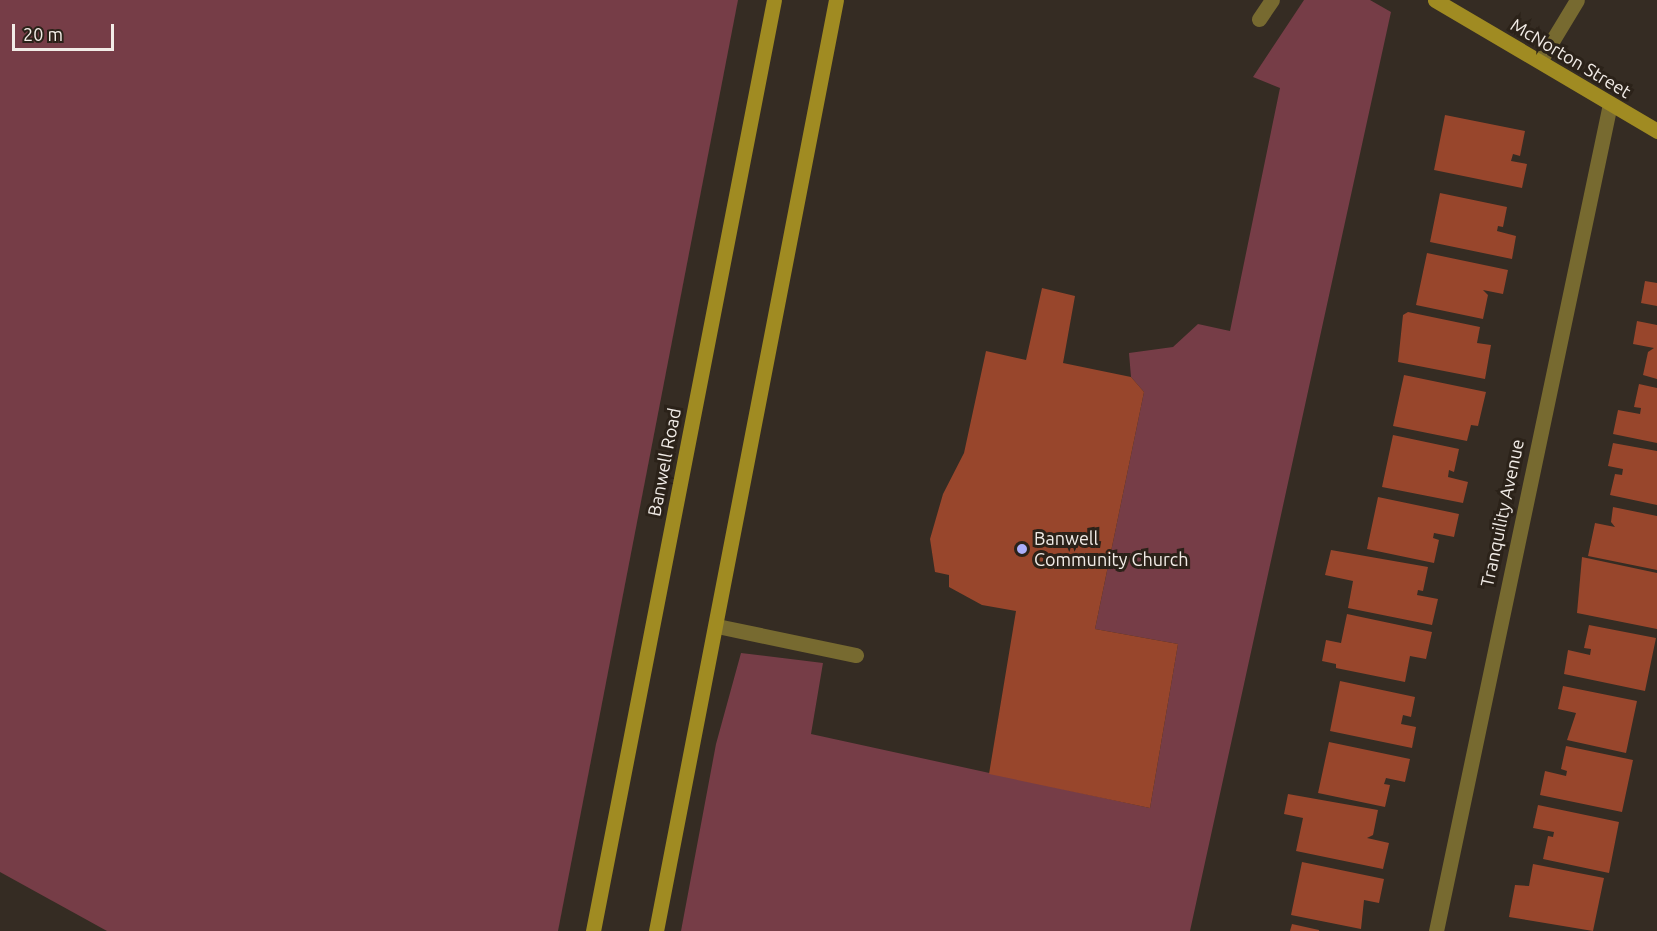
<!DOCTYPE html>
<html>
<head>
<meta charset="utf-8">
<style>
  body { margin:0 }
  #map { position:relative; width:1657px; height:931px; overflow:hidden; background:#352c23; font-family:Ubuntu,sans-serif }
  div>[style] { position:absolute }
  .green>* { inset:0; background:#763d47 }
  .building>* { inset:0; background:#98462c }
  .lane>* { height:15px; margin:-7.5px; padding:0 7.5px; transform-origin:7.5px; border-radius:7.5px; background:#776a30 }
  .street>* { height:15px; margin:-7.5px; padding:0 7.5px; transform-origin:7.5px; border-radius:7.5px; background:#776a30 }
  .secondary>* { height:15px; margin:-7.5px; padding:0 7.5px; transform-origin:7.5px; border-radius:7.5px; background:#a08b22 }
  .dots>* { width:16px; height:16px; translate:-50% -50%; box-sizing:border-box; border:3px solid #2b2219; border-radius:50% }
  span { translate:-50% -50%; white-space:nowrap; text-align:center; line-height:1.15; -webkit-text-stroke:6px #2b2219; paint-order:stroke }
  .street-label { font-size:18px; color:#f2ece7 }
  .poi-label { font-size:18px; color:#f2ece7 }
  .left { translate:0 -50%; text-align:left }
  .scale { position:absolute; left:12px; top:24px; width:102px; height:27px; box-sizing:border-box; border:3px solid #f2ece7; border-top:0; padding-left:8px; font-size:18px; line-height:21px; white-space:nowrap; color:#f2ece7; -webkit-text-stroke:4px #2b2219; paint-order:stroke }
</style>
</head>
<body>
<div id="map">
  <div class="green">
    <i style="clip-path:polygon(0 0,738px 0,558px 931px,107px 931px,0 872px)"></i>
    <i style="clip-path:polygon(1304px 0,1370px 0,1391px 12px,1190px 931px,681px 931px,716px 744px,741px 653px,823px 663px,811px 734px,1150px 808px,1178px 644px,1095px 629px,1144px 392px,1131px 377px,1129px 353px,1173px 347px,1198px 324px,1230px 331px,1280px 88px,1253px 77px)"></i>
  </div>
  <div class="building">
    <i style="clip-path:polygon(1445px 115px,1525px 131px,1520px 156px,1513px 154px,1511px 161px,1527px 164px,1522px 188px,1434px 170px)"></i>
    <i style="clip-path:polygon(1440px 193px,1507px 207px,1503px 227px,1498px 226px,1497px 231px,1516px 236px,1512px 259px,1430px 242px)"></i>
    <i style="clip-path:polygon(1427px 253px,1508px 270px,1503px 294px,1483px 290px,1488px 295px,1483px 319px,1416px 305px)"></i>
    <i style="clip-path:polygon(1645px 281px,1657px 283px,1657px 306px,1641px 303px)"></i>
    <i style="clip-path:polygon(1042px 288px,1075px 296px,1063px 363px,1131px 377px,1144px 392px,1095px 629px,1178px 644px,1150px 808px,989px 774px,1016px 611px,982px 605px,949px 587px,949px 575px,935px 572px,930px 539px,943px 494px,964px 453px,986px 351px,1026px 360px)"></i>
    <i style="clip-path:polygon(1408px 312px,1480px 327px,1477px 343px,1491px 345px,1485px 379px,1398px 362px,1403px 315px)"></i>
    <i style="clip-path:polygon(1637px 321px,1657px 325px,1657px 379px,1643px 375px,1648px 352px,1654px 348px,1633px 344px)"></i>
    <i style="clip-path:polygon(1404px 375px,1486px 392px,1478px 426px,1471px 425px,1467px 441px,1393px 426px)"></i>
    <i style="clip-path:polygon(1639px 384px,1657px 388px,1657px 443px,1613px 434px,1618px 410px,1640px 414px,1641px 408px,1634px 407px)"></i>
    <i style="clip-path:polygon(1393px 435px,1459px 449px,1454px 472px,1449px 470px,1448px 477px,1468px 482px,1463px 503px,1382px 487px)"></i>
    <i style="clip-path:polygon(1613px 443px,1657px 451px,1657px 505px,1610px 495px,1615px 474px,1622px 475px,1623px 469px,1608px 466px)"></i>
    <i style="clip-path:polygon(1378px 497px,1459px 514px,1454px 537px,1434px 533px,1433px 538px,1439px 540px,1434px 563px,1367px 549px)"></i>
    <i style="clip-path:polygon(1613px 507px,1657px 516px,1657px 570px,1588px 556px,1595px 523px,1615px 527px,1611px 522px)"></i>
    <i style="clip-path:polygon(1331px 550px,1428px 567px,1423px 591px,1418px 590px,1417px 595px,1438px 599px,1432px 625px,1348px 608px,1353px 581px,1325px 575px)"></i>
    <i style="clip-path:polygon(1582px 557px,1657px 573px,1657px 629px,1577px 613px)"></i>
    <i style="clip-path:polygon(1347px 614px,1432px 632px,1426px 659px,1410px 656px,1405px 682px,1336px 668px,1336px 664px,1322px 661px,1326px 640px,1341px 643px)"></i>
    <i style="clip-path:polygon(1589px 625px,1656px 638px,1645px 691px,1564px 674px,1568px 650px,1590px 655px,1591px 649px,1584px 648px)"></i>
    <i style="clip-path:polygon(1340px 681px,1415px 697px,1411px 717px,1403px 715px,1401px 724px,1416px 727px,1412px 748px,1330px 731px)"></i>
    <i style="clip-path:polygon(1563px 686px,1637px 701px,1626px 753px,1567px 740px,1576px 713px,1558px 709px)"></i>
    <i style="clip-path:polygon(1329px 742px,1410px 759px,1405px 782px,1386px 778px,1384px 784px,1390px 785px,1385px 807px,1318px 793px)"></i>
    <i style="clip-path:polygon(1566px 746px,1633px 760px,1622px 812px,1540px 795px,1545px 771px,1566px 776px,1567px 771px,1561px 769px)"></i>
    <i style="clip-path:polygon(1288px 794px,1378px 810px,1373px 835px,1367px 838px,1389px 843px,1383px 869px,1296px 851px,1303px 818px,1284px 814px)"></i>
    <i style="clip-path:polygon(1538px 805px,1619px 822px,1609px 873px,1543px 859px,1548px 836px,1553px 837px,1554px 832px,1533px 828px)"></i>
    <i style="clip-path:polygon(1302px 862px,1384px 879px,1379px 903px,1364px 900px,1361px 929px,1291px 915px)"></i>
    <i style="clip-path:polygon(1533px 864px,1604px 878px,1593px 931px,1509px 917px,1515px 885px,1529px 886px)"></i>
    <i style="clip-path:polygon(1292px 924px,1319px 930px,1319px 931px,1290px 931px)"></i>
  </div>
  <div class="lane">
    <i style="left:1259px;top:19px;width:23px;rotate:-56deg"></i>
    <i style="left:717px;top:626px;width:142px;rotate:11.8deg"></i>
  </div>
  <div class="street">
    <i style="left:1540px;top:61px;width:71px;rotate:-58.8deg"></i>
    <i style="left:1436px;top:931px;width:845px;rotate:-78.12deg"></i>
  </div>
  <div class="secondary">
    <i style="left:1435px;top:0;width:258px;rotate:30.5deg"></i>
    <i style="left:593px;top:931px;width:948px;rotate:-79deg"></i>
    <i style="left:656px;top:931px;width:948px;rotate:-79.06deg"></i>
  </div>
  <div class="dots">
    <i style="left:1022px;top:549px;background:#acaffb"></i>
  </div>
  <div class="street-label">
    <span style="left:1571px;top:58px;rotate:31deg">McNorton Street</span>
    <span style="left:664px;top:462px;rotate:-79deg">Banwell Road</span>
    <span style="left:1502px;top:513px;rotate:-78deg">Tranquility Avenue</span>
  </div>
  <div class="poi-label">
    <span class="left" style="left:1034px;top:549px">Banwell<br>Community Church</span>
  </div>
  <div class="scale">20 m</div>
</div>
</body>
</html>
